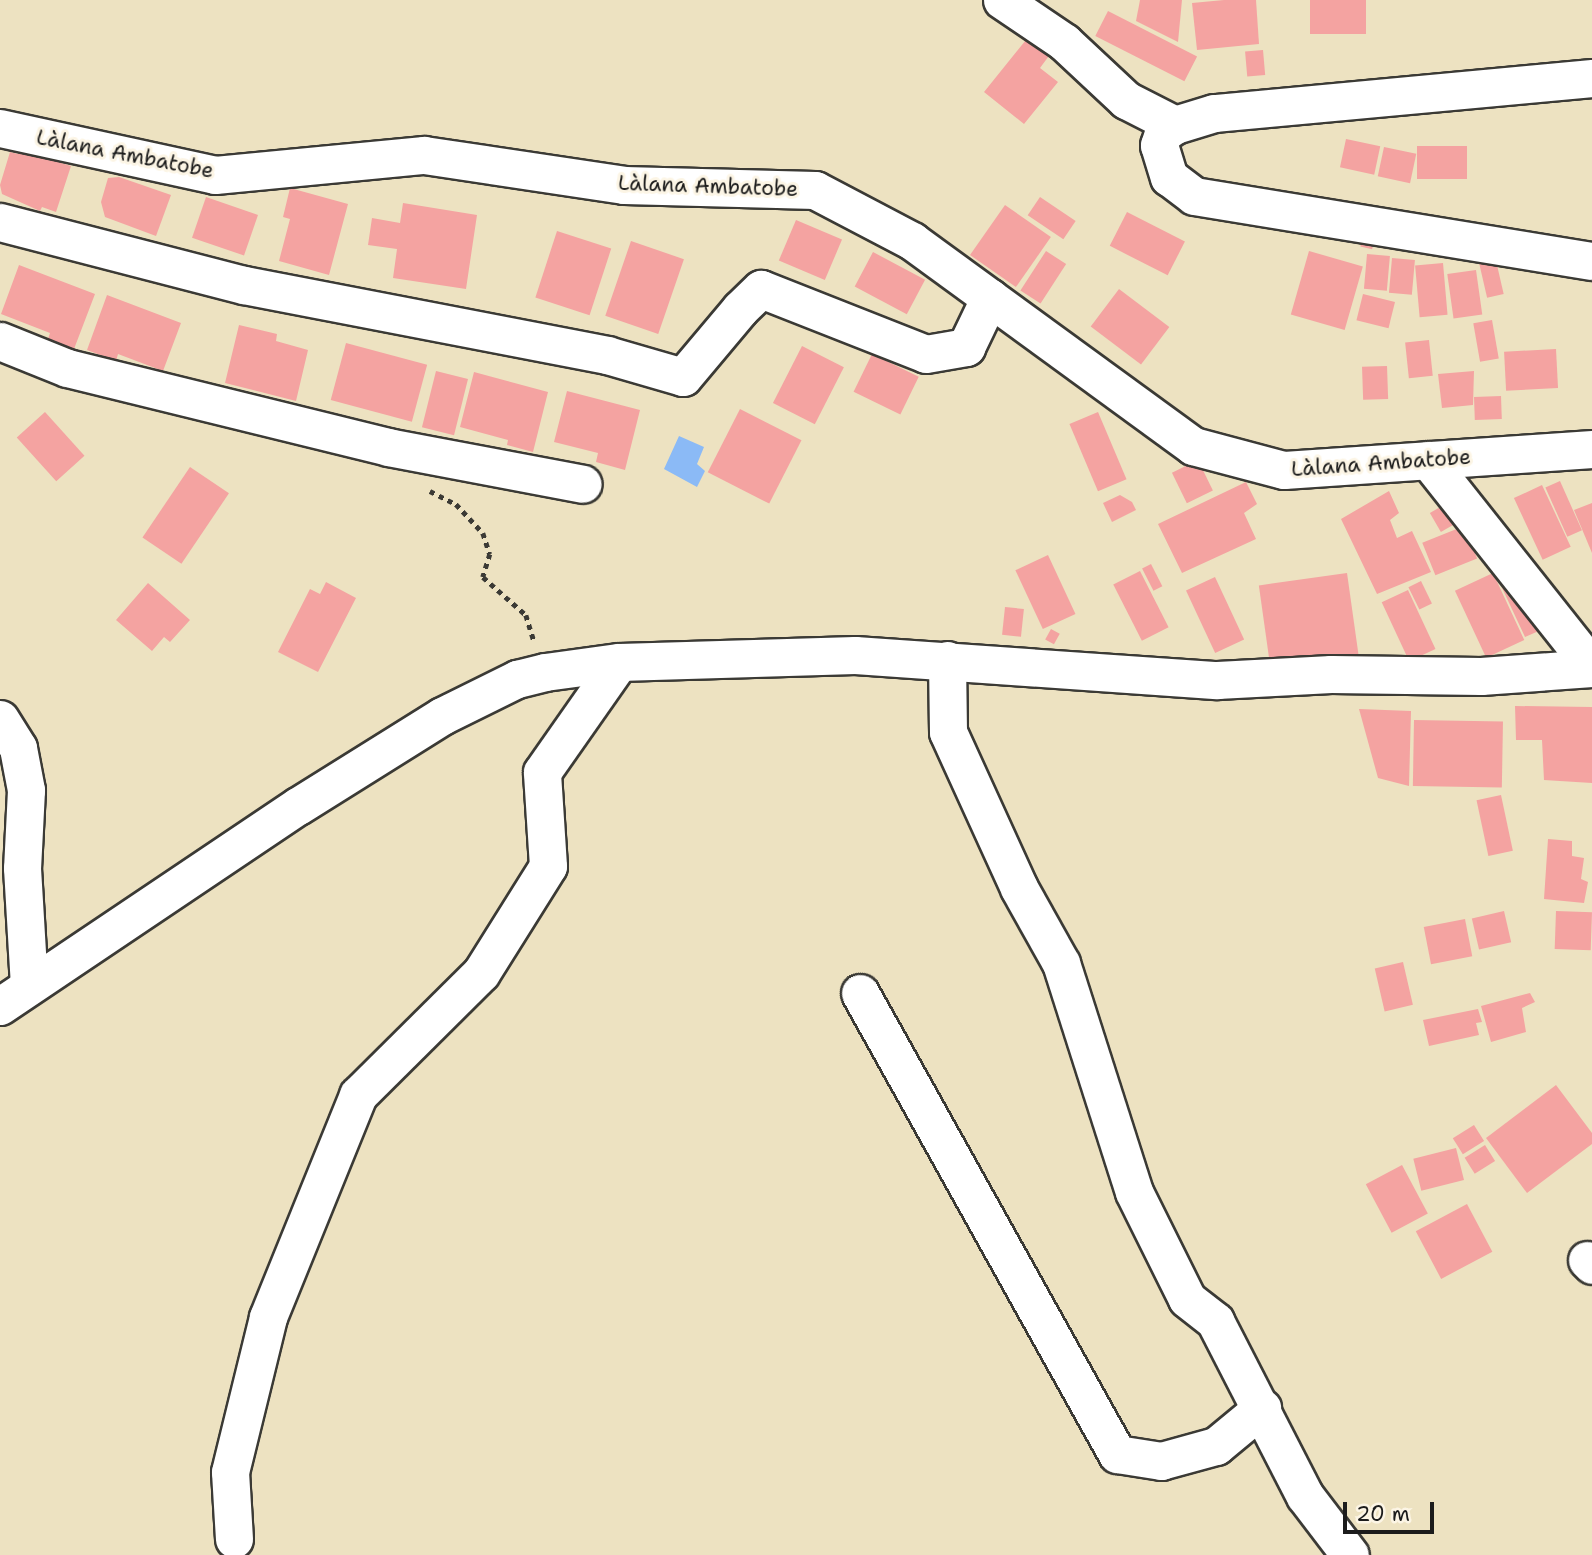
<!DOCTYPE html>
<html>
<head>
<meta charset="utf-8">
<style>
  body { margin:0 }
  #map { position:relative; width:1592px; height:1555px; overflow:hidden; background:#ede2c1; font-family:"Shantell Sans",sans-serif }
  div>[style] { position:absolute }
  .water>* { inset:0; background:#8bbaf6 }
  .building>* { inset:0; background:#f4a3a1; transform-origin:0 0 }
  .path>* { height:4.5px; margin-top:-2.25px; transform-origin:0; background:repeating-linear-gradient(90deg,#3b3a35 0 5px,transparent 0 10px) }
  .roads { filter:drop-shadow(2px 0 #3b3a35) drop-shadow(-2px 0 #3b3a35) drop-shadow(0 2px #3b3a35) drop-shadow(0 -2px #3b3a35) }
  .minor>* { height:37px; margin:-18.5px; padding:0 18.5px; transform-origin:18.5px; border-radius:18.5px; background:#fff }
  span { translate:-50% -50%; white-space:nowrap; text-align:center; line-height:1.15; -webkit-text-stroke:6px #fcf5e5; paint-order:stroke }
  .street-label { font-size:21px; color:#1c1c1c }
  .scale { position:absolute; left:1343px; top:1502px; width:91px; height:32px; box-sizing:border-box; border:4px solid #1c1c1c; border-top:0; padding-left:9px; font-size:21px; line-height:24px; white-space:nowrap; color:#1c1c1c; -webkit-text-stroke:5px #fcf5e5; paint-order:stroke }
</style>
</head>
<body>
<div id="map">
  <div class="water">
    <i style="clip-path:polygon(679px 436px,704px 447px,697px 464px,705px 471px,697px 487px,664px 469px)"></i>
  </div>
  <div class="building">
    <i style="clip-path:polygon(1140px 0,1182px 0,1178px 42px,1136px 21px)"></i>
    <i style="clip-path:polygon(1224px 0,1256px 0,1259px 44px,1197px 50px,1192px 3px)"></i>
    <i style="left:1310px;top:0;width:56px;height:34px"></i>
    <i style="left:1108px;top:11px;width:100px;height:28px;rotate:27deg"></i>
    <i style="clip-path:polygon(1030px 35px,1054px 49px,1040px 68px,1058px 82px,1024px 124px,984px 92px)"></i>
    <i style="left:1263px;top:50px;width:25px;height:18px;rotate:85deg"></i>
    <i style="left:1346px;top:139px;width:35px;height:29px;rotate:12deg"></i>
    <i style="left:1417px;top:146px;width:50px;height:33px"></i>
    <i style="left:1384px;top:147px;width:33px;height:30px;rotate:12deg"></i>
    <i style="clip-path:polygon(19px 150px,71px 166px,56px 212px,42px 207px,40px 211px,2px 194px,0 185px,10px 152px,18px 154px)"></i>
    <i style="clip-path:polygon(119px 177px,171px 195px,156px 236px,105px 217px,101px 202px,108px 178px)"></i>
    <i style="clip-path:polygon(290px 188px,348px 204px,329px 275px,279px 261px,290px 219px,283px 217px)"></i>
    <i style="left:206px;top:197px;width:55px;height:43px;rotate:19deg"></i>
    <i style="left:1040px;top:197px;width:43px;height:22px;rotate:34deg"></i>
    <i style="clip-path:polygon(403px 203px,477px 215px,466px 289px,393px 278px,397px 249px,368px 245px,372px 218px,400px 223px)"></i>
    <i style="left:1005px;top:205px;width:56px;height:61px;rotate:35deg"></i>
    <i style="left:1127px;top:212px;width:65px;height:38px;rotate:27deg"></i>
    <i style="left:796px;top:220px;width:50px;height:44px;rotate:23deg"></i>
    <i style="left:1365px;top:228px;width:12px;height:19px;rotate:14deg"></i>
    <i style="left:557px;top:231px;width:57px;height:70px;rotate:18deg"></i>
    <i style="left:631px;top:241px;width:56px;height:79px;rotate:19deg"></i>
    <i style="left:1046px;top:251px;width:24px;height:47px;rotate:33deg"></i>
    <i style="left:1309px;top:251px;width:56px;height:66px;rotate:16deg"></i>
    <i style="left:873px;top:252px;width:59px;height:39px;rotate:28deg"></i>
    <i style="left:1494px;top:252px;width:43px;height:17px;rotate:77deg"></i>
    <i style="left:1367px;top:254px;width:23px;height:35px;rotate:5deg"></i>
    <i style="left:1392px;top:258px;width:23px;height:35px;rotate:5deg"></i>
    <i style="left:1443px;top:263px;width:52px;height:28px;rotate:85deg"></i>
    <i style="clip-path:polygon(19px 265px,95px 294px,74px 349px,48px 339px,50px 333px,1px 314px)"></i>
    <i style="left:1476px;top:270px;width:45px;height:29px;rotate:82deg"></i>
    <i style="left:1119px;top:289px;width:63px;height:47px;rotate:37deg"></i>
    <i style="left:1363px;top:294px;width:33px;height:27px;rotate:14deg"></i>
    <i style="clip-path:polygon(107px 295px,181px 323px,163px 371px,118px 354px,116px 361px,87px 350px)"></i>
    <i style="left:1492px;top:320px;width:39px;height:19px;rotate:80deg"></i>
    <i style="clip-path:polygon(239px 325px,277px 334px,276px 341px,308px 350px,296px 401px,225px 383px)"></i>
    <i style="left:1429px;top:340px;width:36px;height:24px;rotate:84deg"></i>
    <i style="left:346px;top:343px;width:84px;height:59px;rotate:15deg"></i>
    <i style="left:802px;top:346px;width:47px;height:64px;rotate:27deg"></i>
    <i style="left:1556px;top:349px;width:39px;height:52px;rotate:87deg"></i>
    <i style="left:872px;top:354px;width:52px;height:42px;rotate:26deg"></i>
    <i style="left:1387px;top:366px;width:33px;height:25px;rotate:88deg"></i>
    <i style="left:436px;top:371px;width:33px;height:58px;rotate:14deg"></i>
    <i style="clip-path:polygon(1474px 371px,1473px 405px,1442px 408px,1438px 374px)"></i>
    <i style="clip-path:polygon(474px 372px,548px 392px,533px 452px,507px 445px,508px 440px,460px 427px)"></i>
    <i style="clip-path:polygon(567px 391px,640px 410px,625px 470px,596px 462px,598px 453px,554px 442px)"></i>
    <i style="left:1501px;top:396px;width:23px;height:27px;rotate:88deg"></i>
    <i style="left:740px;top:409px;width:69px;height:71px;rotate:27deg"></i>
    <i style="left:45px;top:412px;width:59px;height:38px;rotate:48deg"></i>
    <i style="left:1098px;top:412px;width:73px;height:31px;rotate:67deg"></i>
    <i style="left:1198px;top:460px;width:34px;height:29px;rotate:64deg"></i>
    <i style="left:190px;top:467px;width:47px;height:85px;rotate:34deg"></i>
    <i style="left:1560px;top:481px;width:54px;height:16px;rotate:66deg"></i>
    <i style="clip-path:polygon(1246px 482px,1257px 504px,1244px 513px,1256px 539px,1182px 573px,1158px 524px)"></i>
    <i style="left:1542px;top:485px;width:68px;height:31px;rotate:65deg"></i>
    <i style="clip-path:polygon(1389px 491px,1399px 513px,1390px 520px,1397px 538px,1412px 531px,1431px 572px,1377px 594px,1341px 519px)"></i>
    <i style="clip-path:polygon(1120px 495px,1132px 502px,1136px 510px,1112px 522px,1103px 503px)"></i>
    <i style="clip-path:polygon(1592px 503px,1592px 553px,1574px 510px)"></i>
    <i style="left:1442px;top:506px;width:22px;height:14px;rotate:60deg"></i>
    <i style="left:1464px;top:526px;width:35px;height:45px;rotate:68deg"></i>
    <i style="left:1048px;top:555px;width:65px;height:36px;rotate:65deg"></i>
    <i style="left:1151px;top:564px;width:25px;height:10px;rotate:63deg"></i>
    <i style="left:1140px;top:571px;width:63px;height:30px;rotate:63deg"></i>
    <i style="left:1347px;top:573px;width:90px;height:89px;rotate:82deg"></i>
    <i style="left:1493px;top:573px;width:74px;height:42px;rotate:65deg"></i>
    <i style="clip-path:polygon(1496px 575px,1541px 630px,1525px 637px)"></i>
    <i style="left:1215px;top:577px;width:69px;height:32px;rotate:65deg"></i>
    <i style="left:1421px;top:581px;width:25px;height:14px;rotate:64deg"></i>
    <i style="clip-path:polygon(326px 582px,356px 598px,318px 672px,278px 652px,310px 589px,320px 594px)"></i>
    <i style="clip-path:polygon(148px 583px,190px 620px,170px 642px,164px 637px,152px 651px,116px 620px)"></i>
    <i style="left:1408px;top:590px;width:65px;height:29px;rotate:65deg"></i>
    <i style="left:1005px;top:607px;width:19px;height:28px;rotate:6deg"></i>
    <i style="left:1051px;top:629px;width:10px;height:12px;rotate:29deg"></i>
    <i style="clip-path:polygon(1515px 706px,1592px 707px,1592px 783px,1544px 780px,1542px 740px,1516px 740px)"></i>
    <i style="clip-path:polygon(1359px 709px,1411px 711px,1409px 786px,1378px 778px)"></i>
    <i style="left:1414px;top:720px;width:89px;height:66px;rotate:1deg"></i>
    <i style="left:1501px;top:795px;width:57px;height:25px;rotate:78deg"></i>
    <i style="clip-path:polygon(1548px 839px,1572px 841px,1572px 856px,1584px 858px,1581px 879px,1588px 882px,1584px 903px,1544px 899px)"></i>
    <i style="left:1504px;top:911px;width:32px;height:33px;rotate:77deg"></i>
    <i style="left:1556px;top:911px;width:36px;height:38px;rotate:2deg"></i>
    <i style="left:1465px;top:919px;width:38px;height:42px;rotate:79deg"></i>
    <i style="left:1403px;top:962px;width:44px;height:29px;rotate:77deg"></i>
    <i style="clip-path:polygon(1530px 993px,1535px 1002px,1522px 1008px,1526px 1032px,1491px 1042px,1481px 1006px)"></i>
    <i style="clip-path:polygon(1478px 1009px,1482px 1022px,1476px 1023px,1479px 1035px,1429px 1046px,1423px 1020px)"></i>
    <i style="clip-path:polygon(1556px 1085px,1592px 1133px,1592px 1144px,1527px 1193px,1486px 1138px)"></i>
    <i style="left:1474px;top:1125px;width:19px;height:25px;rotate:58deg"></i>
    <i style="left:1485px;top:1145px;width:19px;height:24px;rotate:58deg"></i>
    <i style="left:1456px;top:1148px;width:33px;height:44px;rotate:76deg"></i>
    <i style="left:1402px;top:1165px;width:55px;height:41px;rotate:62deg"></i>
    <i style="left:1467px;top:1204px;width:54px;height:58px;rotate:62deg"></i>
  </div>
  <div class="path">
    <i style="left:430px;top:491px;width:29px;rotate:27deg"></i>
    <i style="left:456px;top:504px;width:40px;rotate:47deg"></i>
    <i style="left:483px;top:533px;width:22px;rotate:72deg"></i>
    <i style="left:490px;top:554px;width:24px;rotate:107deg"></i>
    <i style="left:483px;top:577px;width:57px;rotate:41.5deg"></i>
    <i style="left:526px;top:615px;width:28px;rotate:73deg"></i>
  </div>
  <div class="roads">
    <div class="minor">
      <i style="left:1002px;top:0;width:75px;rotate:34.1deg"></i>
      <i style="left:1064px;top:42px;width:85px;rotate:43.1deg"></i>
      <i style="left:1126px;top:100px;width:55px;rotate:27deg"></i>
      <i style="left:1592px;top:78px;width:380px;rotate:174.7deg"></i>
      <i style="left:1214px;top:113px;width:41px;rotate:162.9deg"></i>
      <i style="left:1175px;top:125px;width:14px;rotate:146deg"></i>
      <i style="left:1163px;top:133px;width:13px;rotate:108deg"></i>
      <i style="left:1159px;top:145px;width:34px;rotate:73deg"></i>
      <i style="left:1169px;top:177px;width:31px;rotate:37deg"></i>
      <i style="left:1194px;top:196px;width:403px;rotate:9.3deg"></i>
      <i style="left:0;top:128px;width:220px;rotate:12.3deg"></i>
      <i style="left:215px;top:175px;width:210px;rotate:-5.5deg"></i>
      <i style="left:424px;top:155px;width:202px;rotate:8.5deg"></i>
      <i style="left:624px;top:185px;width:191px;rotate:1.5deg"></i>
      <i style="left:815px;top:190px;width:110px;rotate:27.7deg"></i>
      <i style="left:912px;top:241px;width:348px;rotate:36.1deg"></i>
      <i style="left:1193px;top:446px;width:94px;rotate:14.8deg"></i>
      <i style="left:1284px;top:470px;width:309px;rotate:-3.9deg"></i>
      <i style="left:0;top:222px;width:252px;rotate:14.5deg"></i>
      <i style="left:244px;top:285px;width:370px;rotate:10.9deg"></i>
      <i style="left:607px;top:355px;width:79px;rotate:16.1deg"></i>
      <i style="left:683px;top:377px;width:89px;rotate:-50deg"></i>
      <i style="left:740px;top:309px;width:29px;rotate:-44deg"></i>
      <i style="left:761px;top:289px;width:177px;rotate:21.5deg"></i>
      <i style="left:926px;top:354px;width:41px;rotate:-9.9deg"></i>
      <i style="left:966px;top:347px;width:55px;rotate:-64.4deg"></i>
      <i style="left:0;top:341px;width:72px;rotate:21.9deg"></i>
      <i style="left:67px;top:368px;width:331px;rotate:13.8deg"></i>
      <i style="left:388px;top:447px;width:198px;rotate:10.7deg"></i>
      <i style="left:1428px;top:460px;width:264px;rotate:51.6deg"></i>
      <i style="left:947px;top:660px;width:72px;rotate:89.2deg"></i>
      <i style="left:948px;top:732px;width:171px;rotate:65.5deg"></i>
      <i style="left:1019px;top:888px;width:86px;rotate:60.8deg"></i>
      <i style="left:1061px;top:963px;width:240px;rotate:72.3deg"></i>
      <i style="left:1134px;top:1192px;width:119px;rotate:63.6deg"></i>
      <i style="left:1187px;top:1299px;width:36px;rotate:38deg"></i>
      <i style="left:1215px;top:1321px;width:197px;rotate:62.8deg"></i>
      <i style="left:1305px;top:1496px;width:74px;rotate:52.7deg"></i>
      <i style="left:0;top:719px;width:34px;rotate:58deg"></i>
      <i style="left:18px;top:748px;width:43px;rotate:79.2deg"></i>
      <i style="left:26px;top:790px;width:78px;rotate:92.9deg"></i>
      <i style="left:22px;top:868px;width:117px;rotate:86.6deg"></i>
      <i style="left:860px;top:993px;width:528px;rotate:60.86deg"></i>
      <i style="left:1117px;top:1454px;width:45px;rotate:9deg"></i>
      <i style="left:1161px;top:1461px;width:57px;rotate:-15.3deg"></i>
      <i style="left:1216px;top:1446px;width:60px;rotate:-39.6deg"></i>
      <i style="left:0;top:1006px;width:359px;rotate:-33.9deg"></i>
      <i style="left:298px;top:806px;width:170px;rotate:-32deg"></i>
      <i style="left:442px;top:716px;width:84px;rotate:-26.3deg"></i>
      <i style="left:517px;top:679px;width:29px;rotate:-14deg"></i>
      <i style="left:545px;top:672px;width:75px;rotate:-7.7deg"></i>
      <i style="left:619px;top:662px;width:236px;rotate:-1.7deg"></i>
      <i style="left:855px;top:655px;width:363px;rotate:4deg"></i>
      <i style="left:1217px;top:680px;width:114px;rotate:-3deg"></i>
      <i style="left:1331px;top:674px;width:150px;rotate:0.8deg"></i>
      <i style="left:1481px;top:676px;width:111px;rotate:-4.1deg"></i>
      <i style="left:1587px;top:1260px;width:7px;rotate:45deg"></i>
      <i style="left:234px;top:1539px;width:67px;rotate:-93.4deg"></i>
      <i style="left:230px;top:1472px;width:160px;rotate:-76.2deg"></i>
      <i style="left:268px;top:1317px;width:240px;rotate:-67.9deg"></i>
      <i style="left:358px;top:1095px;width:173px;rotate:-44.8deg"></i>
      <i style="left:481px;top:973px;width:126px;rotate:-57.9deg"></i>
      <i style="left:548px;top:866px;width:94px;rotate:-93.7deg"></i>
      <i style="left:542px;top:772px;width:134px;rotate:-55deg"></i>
    </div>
  </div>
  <div class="street-label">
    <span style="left:125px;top:154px;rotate:11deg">Làlana Ambatobe</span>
    <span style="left:708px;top:186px;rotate:2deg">Làlana Ambatobe</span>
    <span style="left:1381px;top:463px;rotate:-4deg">Làlana Ambatobe</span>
  </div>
  <div class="scale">20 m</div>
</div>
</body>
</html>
